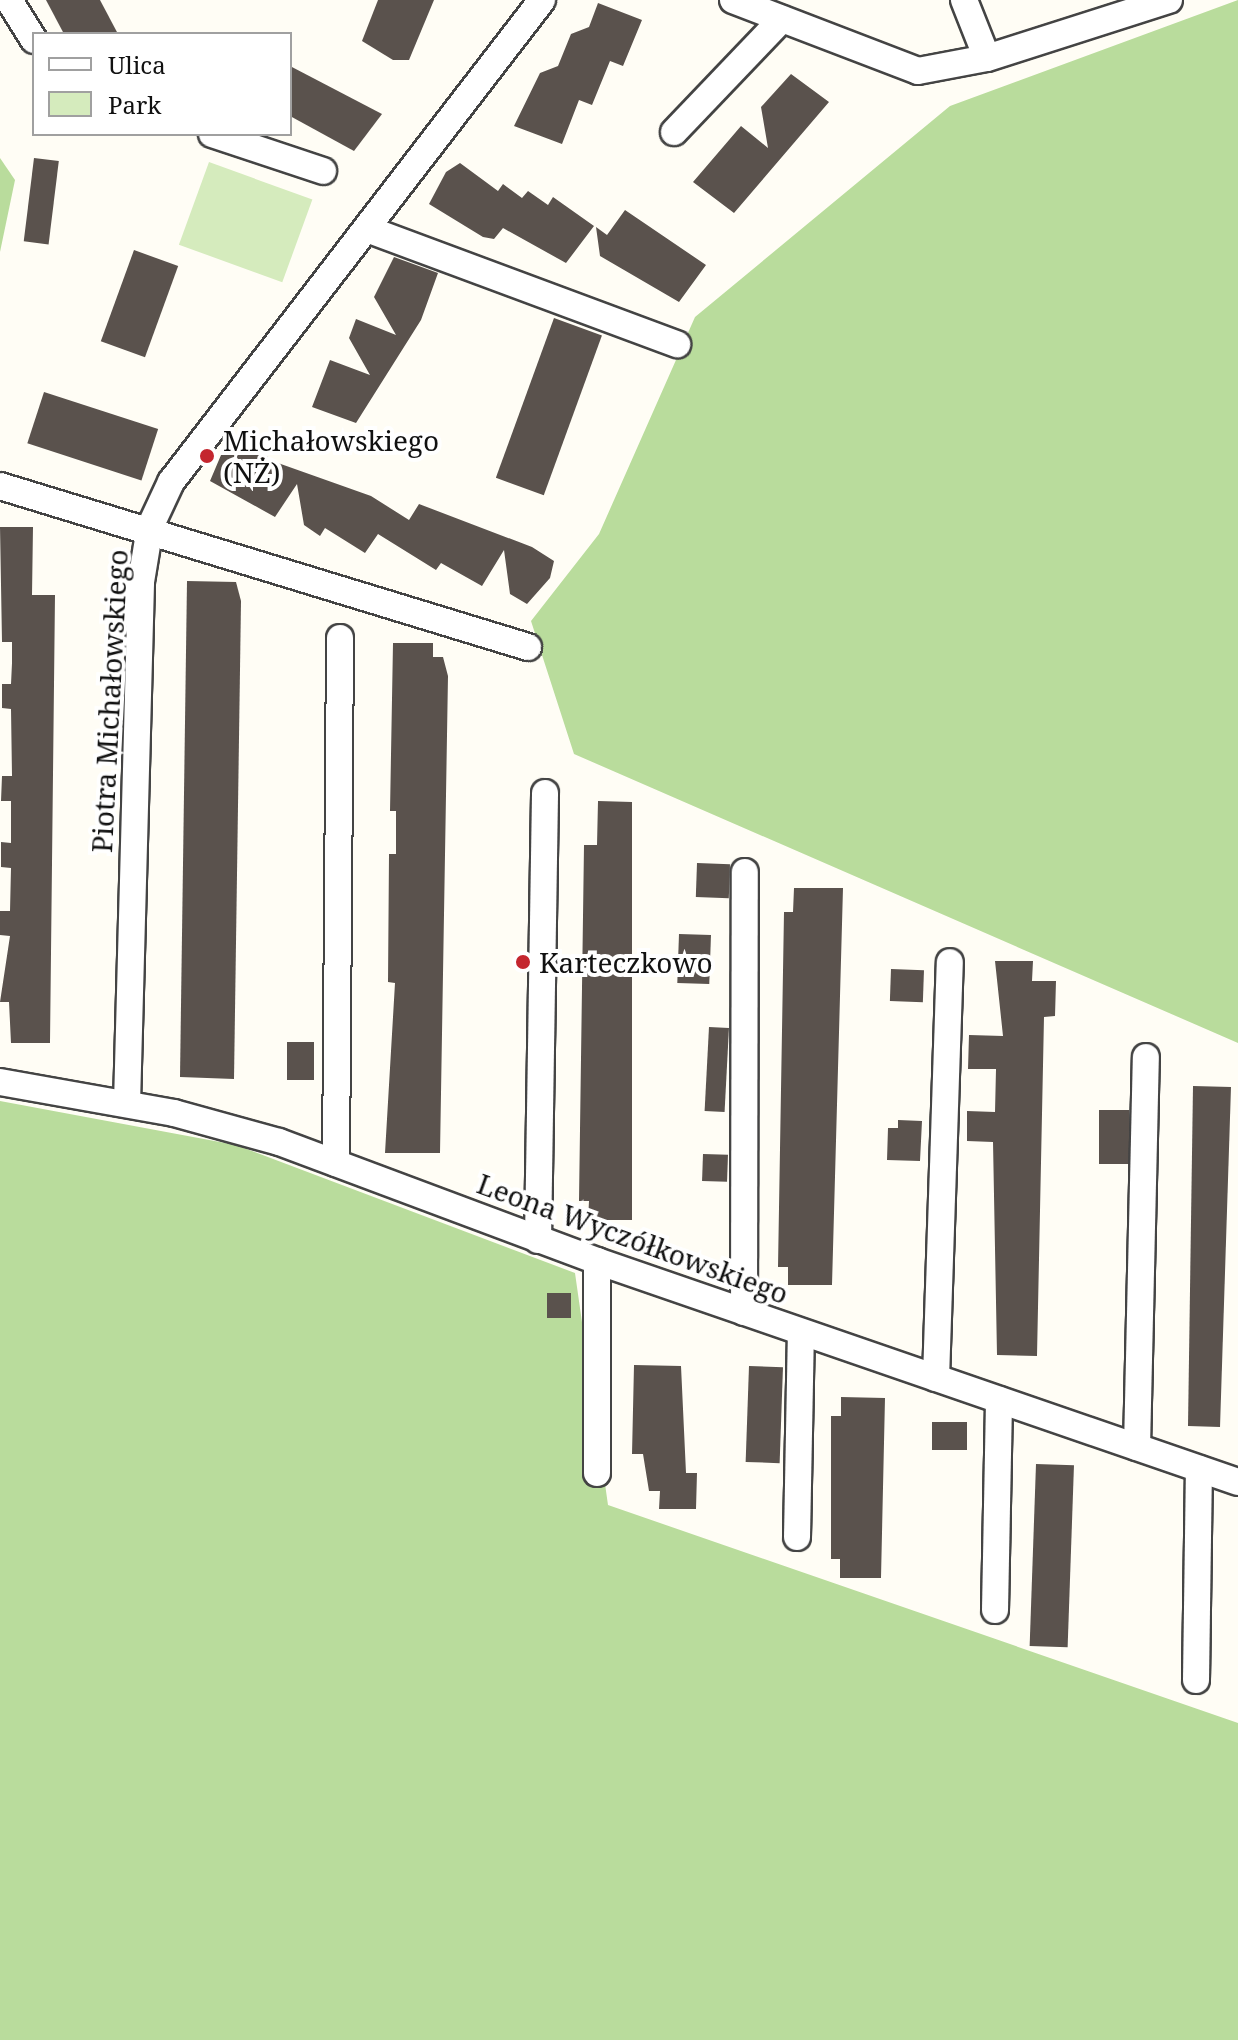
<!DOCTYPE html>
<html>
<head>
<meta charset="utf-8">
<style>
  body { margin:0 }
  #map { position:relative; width:1238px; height:2040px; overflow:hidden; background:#fffdf5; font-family:"Noto Serif",serif }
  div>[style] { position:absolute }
  .green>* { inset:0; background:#d5ebbd; transform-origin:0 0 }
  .forest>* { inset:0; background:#b9dc9c }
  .building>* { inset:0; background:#5a524d; transform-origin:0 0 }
  .roads { filter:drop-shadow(2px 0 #444) drop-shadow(-2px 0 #444) drop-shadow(0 2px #444) drop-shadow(0 -2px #444) }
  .minor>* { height:26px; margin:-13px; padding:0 13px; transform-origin:13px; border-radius:13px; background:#fff }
  .dots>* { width:22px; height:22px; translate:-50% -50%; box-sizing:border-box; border:4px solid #fff; border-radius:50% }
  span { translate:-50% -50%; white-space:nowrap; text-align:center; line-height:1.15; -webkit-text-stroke:8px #fff; paint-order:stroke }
  .poi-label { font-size:28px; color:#111 }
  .left { translate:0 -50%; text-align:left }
  .street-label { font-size:28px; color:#111 }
  .legend { position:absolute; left:32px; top:32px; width:260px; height:104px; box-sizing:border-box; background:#fff; border:2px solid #a0a0a0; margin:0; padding:10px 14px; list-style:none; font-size:24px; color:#111 }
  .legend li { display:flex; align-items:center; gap:16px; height:40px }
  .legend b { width:40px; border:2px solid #a0a0a0 }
</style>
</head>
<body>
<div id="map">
  <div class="green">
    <i style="left:209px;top:162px;width:110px;height:88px;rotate:20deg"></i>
  </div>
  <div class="forest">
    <i style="clip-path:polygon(1238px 0,1238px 1043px,574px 754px,531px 621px,599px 534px,695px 317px,950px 106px)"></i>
    <i style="clip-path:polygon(0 158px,15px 180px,0 252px)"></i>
    <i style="clip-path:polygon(0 1101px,236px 1145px,575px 1273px,608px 1505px,1238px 1723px,1238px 2040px,0 2040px)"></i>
  </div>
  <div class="building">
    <i style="clip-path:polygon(46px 0,100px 0,118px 34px,64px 34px)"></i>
    <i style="clip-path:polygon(378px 0,434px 0,409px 60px,393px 60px,362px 41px)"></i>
    <i style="clip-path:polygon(598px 3px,642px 20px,623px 66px,610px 61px,592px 105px,579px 100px,562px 144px,514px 126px,540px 73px,558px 66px,571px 34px,589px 27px)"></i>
    <i style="clip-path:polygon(290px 66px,382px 114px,354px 151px,290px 116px)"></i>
    <i style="clip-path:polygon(791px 74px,829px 102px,734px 213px,693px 182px,741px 126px,768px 148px,761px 107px)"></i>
    <i style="left:34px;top:158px;width:25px;height:84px;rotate:7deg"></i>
    <i style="clip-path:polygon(460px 163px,498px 191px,503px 184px,522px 198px,528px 191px,548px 205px,553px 197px,594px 226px,566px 263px,503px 228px,494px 239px,483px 237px,429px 204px,446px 172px)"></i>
    <i style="clip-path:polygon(625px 210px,706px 265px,679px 302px,600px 256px,596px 227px,607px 235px)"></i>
    <i style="left:134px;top:250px;width:47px;height:97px;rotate:20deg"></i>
    <i style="clip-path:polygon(394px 257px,438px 273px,421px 320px,356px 423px,312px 407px,330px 360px,370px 375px,349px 338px,356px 319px,396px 335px,374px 297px)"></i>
    <i style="left:554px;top:318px;width:51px;height:170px;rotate:20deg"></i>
    <i style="left:44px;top:392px;width:120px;height:54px;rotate:18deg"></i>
    <i style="clip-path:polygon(238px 438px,278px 463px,371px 496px,409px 520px,419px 504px,532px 547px,554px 561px,550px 578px,527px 604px,510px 594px,504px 550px,482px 586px,441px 563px,436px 570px,378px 534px,365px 553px,325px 528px,320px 536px,304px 525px,297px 484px,275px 517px,210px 481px,224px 448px)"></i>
    <i style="clip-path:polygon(0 527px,33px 527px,32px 595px,55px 595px,50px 1043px,11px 1043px,9px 1002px,0 1002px,10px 936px,0 935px,0 911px,10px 911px,11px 868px,1px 867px,1px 842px,11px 843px,11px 801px,1px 801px,2px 776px,12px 776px,11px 709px,2px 708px,2px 684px,11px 684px,12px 663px,12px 642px,2px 642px)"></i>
    <i style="clip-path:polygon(187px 581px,236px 582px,241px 601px,234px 1079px,180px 1077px)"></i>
    <i style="clip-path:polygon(393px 643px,433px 643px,433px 657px,443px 657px,448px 676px,440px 1153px,385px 1153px,395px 983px,388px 982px,389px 854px,396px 854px,396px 811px,390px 811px)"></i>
    <i style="clip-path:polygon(598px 801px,632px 802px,632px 1220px,588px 1220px,589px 1201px,579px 1201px,584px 845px,597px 845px)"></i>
    <i style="left:697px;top:863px;width:33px;height:34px;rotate:2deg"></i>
    <i style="clip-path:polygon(794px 888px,843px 888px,832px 1285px,788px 1285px,788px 1267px,778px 1267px,784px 912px,793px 912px)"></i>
    <i style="left:679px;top:934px;width:32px;height:49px;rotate:2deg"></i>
    <i style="clip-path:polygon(995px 961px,1033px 961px,1032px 981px,1056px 981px,1055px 1016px,1044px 1017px,1037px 1356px,997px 1355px,993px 1142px,967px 1141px,967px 1111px,995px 1112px,996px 1069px,968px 1069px,969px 1035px,1003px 1036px)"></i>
    <i style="left:891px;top:969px;width:33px;height:32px;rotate:2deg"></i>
    <i style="left:709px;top:1027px;width:20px;height:84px;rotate:3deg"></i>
    <i style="left:287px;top:1042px;width:27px;height:38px"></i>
    <i style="clip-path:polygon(1193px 1086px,1231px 1087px,1220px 1427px,1188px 1426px)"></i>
    <i style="left:1099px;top:1110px;width:30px;height:54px"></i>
    <i style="clip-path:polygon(898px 1120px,922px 1121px,920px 1161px,887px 1160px,888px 1128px,898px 1128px)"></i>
    <i style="left:703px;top:1154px;width:25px;height:27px;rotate:2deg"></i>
    <i style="left:547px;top:1293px;width:24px;height:25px"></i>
    <i style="clip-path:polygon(634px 1365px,681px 1366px,686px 1473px,697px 1473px,696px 1509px,659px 1509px,660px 1491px,649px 1491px,643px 1454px,632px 1454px)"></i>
    <i style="left:749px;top:1366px;width:34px;height:96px;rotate:2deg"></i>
    <i style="clip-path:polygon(841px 1397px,885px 1398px,881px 1578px,840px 1578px,840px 1559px,831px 1559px,831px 1416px,841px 1416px)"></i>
    <i style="left:932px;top:1422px;width:35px;height:28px"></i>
    <i style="left:1036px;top:1464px;width:38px;height:182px;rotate:2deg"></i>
  </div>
  <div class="roads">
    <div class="minor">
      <i style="left:9px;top:0;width:47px;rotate:58deg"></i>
      <i style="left:733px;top:0;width:198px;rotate:21deg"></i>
      <i style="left:918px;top:71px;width:70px;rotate:-10.7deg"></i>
      <i style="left:987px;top:58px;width:191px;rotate:-17.7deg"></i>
      <i style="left:964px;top:0;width:62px;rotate:68.4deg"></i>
      <i style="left:674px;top:132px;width:156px;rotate:-46.3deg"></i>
      <i style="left:212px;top:134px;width:117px;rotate:18.4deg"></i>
      <i style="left:367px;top:229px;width:331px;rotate:20.4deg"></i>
      <i style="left:0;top:486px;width:552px;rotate:16.96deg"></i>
      <i style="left:0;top:1082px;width:177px;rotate:10.1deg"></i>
      <i style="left:174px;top:1113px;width:109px;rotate:15.4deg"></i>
      <i style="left:279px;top:1142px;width:340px;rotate:20.5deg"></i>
      <i style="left:597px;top:1261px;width:678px;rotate:19.02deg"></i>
      <i style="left:127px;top:1104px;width:522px;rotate:-88.46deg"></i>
      <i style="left:141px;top:582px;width:56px;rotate:-80.7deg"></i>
      <i style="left:150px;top:527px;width:50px;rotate:-65deg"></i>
      <i style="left:171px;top:482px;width:608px;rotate:-52.41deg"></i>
      <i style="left:336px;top:1163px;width:525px;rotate:-89.56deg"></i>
      <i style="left:538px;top:1240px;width:447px;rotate:-89.1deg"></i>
      <i style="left:744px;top:1312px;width:440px;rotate:-89.9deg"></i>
      <i style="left:936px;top:1378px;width:416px;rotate:-88.1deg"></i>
      <i style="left:1137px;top:1447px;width:390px;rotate:-88.7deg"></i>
      <i style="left:597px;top:1473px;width:212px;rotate:-90deg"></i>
      <i style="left:797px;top:1537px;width:204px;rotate:-88.9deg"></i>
      <i style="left:995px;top:1610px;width:210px;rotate:-88.9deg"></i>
      <i style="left:1196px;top:1680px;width:211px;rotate:-89.2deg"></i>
    </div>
  </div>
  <div class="dots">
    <i style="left:207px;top:456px;background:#c4262e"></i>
    <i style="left:523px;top:962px;background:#c4262e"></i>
  </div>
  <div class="poi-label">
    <span class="left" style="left:223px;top:456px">Michałowskiego<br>(NŻ)</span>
    <span class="left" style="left:539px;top:962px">Karteczkowo</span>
  </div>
  <div class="street-label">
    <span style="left:109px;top:701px;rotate:-87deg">Piotra Michałowskiego</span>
    <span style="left:633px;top:1238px;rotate:20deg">Leona Wyczółkowskiego</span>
  </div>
  <ul class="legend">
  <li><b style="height:10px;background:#fff"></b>Ulica</li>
  <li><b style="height:22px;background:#d5ebbd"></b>Park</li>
  </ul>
</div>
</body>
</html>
